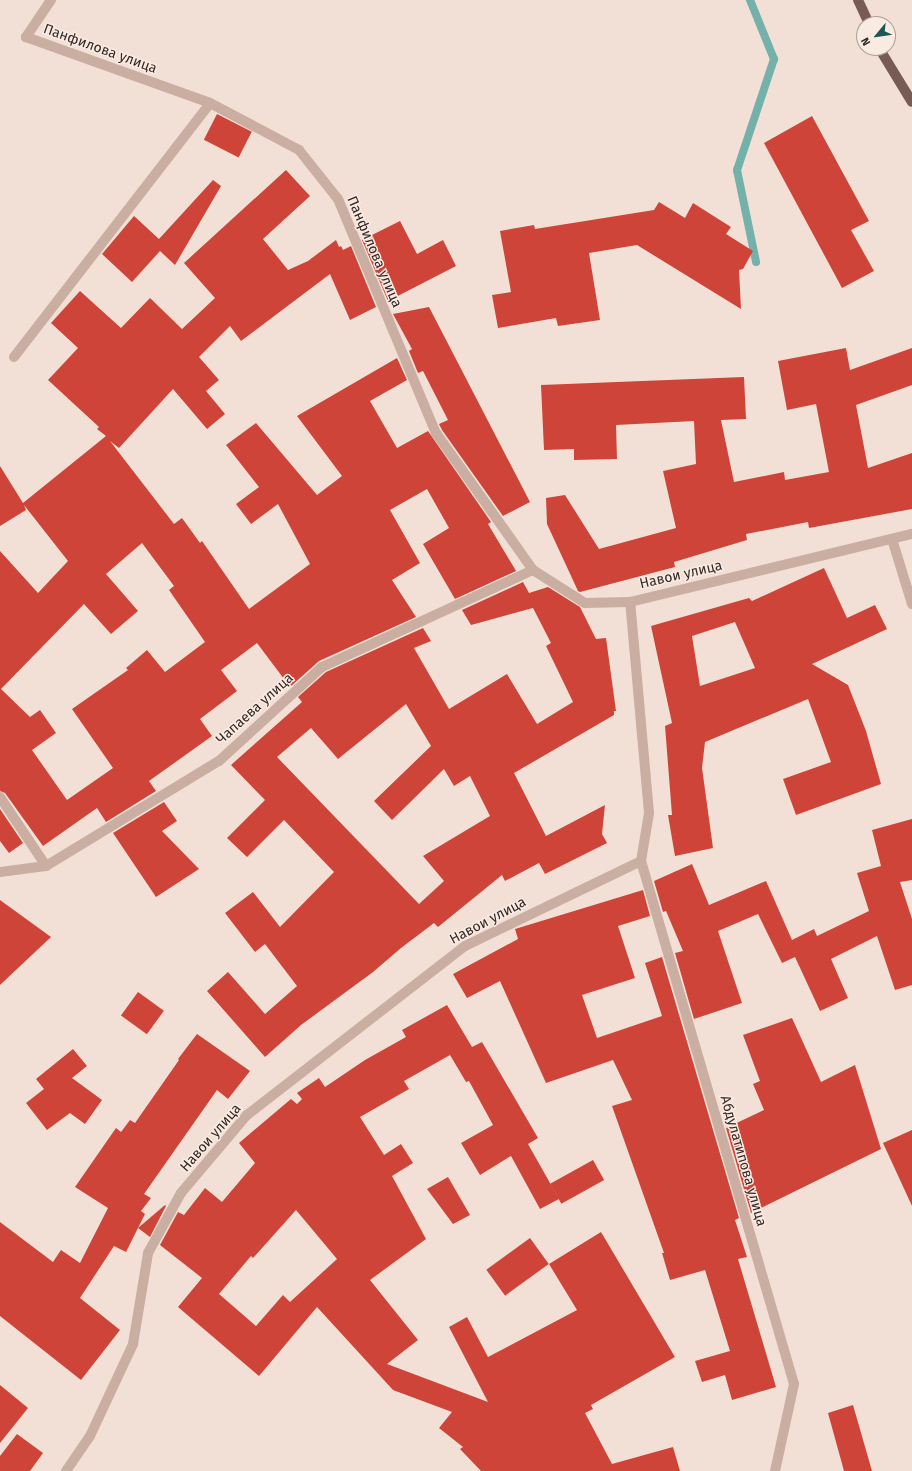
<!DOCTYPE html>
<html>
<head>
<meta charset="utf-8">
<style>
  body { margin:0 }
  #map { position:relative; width:912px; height:1471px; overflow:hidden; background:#f2e0d6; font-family:"Fira Sans",sans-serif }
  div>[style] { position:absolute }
  .stream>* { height:8px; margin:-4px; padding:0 4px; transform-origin:4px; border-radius:4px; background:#73b1aa }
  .building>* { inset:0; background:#cf4438; transform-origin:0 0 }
  .minor>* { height:10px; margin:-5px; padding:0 5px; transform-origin:5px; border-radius:5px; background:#cbaea2 }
  .major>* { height:10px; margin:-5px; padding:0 5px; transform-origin:5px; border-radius:5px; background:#785b54 }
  span { translate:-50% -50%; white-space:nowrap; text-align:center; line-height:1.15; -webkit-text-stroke:3px #faebe2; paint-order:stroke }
  .street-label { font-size:14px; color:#352725 }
  .north { position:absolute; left:856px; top:16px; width:40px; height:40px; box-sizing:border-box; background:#faebe2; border:1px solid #ab9d96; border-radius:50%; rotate:241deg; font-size:11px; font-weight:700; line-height:16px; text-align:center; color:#352725 }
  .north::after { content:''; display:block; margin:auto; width:14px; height:18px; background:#185952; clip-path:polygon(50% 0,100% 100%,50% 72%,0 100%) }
</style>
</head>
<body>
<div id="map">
  <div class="stream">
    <i style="left:750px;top:0;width:64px;rotate:67.9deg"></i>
    <i style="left:774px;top:59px;width:117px;rotate:108.4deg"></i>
    <i style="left:737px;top:170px;width:94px;rotate:78.3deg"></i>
  </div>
  <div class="building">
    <i style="left:217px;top:114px;width:39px;height:29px;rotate:27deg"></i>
    <i style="clip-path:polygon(812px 116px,869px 221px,851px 230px,874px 271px,842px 288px,764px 143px)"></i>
    <i style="clip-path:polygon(evenodd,286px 170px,310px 196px,263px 239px,288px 270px,308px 261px,336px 240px,339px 247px,341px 246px,343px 250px,351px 246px,376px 307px,350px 320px,330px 274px,241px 341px,230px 326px,199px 357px,219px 380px,206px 391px,225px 414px,207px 429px,173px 389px,119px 448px,110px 441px,174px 524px,182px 518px,200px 543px,202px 541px,249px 609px,310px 564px,278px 504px,251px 524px,236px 504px,259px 487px,226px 445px,256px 423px,317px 495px,342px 476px,297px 416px,397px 358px,407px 380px,370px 401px,397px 448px,428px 431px,491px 522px,488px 524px,516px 571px,455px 599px,423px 544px,449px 528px,427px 489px,390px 510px,420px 563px,392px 580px,416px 617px,319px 661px,290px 687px,257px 643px,221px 670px,237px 691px,200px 719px,212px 736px,149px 781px,156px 791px,106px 822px,97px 808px,43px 846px,5px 793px,0 791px,0 551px,38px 593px,68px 561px,24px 505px,26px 510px,0 526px,0 466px,23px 503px,106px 436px,97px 429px,99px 427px,48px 380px,78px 348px,51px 323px,80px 291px,121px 328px,150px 298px,182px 329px,215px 298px,184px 263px,286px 170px,142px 543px,174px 586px,169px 590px,205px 642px,165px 672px,147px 650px,126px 668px,128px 670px,72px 709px,113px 768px,67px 800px,32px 750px,56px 733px,40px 710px,30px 717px,1px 689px,84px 604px,111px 634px,138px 611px,106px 574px,142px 543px)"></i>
    <i style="clip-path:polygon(213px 180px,221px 186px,175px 265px,160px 251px,132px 282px,102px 254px,134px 216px,159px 239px)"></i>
    <i style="clip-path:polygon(659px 202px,685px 218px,693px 203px,731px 227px,726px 234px,753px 251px,743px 269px,739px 270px,741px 309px,637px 245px,589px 253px,600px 320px,558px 326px,556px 318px,498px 328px,492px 295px,511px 292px,500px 231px,534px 225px,535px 229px,654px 210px)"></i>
    <i style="clip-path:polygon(400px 221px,417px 254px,443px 240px,456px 266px,388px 301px,362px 240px)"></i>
    <i style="clip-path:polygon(429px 307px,530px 502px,503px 516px,442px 430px,439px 424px,448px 420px,423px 371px,418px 373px,409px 351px,412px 349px,393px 314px)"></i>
    <i style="clip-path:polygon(846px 348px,850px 370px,912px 348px,912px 385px,856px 405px,868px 468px,912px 453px,912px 509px,809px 528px,808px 522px,746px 534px,747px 540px,674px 562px,675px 567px,580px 592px,578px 591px,547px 524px,546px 498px,565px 495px,599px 549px,676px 528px,663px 471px,696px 464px,694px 421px,616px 425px,617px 459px,574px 460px,574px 449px,544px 450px,541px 385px,744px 377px,746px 419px,721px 420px,734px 482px,784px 472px,785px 480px,829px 472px,816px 404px,787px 410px,778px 361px)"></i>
    <i style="clip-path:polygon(evenodd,824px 568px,847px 618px,875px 605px,887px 629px,812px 664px,848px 685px,866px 731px,881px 784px,796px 815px,783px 779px,831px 762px,808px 699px,705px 742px,702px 768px,713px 848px,675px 856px,668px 815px,672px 815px,665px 726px,672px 723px,651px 626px,749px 598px,752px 601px,824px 568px,735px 622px,755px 668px,700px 686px,692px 636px,735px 622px)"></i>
    <i style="clip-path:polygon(evenodd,523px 582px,529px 593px,548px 587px,580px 607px,596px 639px,606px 638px,616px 711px,614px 711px,614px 715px,514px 773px,546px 836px,605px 805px,602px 834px,607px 843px,545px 874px,539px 863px,505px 881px,502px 875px,438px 927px,434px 923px,401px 948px,373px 972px,301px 1025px,265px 1057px,207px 991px,228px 972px,265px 1014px,297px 986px,265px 944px,255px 952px,225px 913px,253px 892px,280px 927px,334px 872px,284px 820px,247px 857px,227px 838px,265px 800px,231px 765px,302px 702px,298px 697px,326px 672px,423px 628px,431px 641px,414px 648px,449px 709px,507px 674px,537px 724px,573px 702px,546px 646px,551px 643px,533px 608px,471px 625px,462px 610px,523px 582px,406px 704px,431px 746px,374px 801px,392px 820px,444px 769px,454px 786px,470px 776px,490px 816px,423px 856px,444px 881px,419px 904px,277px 757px,311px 728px,338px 759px,406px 704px)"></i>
    <i style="clip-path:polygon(164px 802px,177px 821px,162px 831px,199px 869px,156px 897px,113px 833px)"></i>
    <i style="clip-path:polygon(0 809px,23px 843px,9px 853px,0 841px)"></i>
    <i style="clip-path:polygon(912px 819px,912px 880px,900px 882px,912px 919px,912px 985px,895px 990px,877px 936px,831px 959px,848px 998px,820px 1011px,795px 957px,782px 963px,758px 914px,718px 931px,742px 1003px,694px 1019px,675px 953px,683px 951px,666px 911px,663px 912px,654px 881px,692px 864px,709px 905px,766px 881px,792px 940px,814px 929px,817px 936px,869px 911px,857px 873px,881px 866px,872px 830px)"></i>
    <i style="clip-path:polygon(643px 890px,650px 916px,618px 926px,635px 978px,582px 995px,597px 1038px,662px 1016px,645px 963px,662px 957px,739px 1218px,735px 1220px,747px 1257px,738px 1259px,776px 1387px,732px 1400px,725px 1375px,702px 1382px,695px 1361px,730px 1351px,705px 1270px,670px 1280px,662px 1253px,664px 1253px,612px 1106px,632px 1100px,613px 1060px,546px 1083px,500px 981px,467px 998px,453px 974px,518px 939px,515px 929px)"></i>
    <i style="clip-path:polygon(0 900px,51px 937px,0 985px)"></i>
    <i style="left:138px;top:992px;width:32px;height:29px;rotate:36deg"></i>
    <i style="clip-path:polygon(evenodd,447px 1005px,472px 1047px,482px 1042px,538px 1138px,528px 1144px,559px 1199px,540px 1209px,511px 1156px,480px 1175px,461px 1143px,493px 1125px,469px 1081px,466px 1082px,450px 1055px,404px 1081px,409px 1089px,360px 1117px,384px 1155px,401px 1144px,413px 1163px,392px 1176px,426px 1239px,370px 1280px,418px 1340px,387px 1364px,488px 1402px,449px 1327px,467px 1317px,488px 1357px,577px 1310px,549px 1264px,601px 1232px,675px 1357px,591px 1405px,593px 1409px,585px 1413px,612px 1464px,673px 1447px,680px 1471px,481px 1471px,460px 1449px,463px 1447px,439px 1428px,452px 1412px,393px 1390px,317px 1307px,259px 1376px,178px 1307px,202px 1278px,160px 1245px,178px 1212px,184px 1215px,205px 1188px,222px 1202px,255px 1163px,239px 1143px,291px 1099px,297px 1104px,302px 1099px,297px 1093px,319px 1078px,325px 1087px,365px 1060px,406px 1037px,402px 1030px,447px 1005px,296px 1210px,337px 1259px,290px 1302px,283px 1295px,256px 1326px,219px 1294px,251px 1256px,253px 1258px,296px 1210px)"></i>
    <i style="clip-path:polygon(792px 1018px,821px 1082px,855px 1065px,881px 1149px,751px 1213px,726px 1128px,764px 1110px,753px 1084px,760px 1081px,743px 1035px)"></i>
    <i style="clip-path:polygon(197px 1034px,250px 1071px,228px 1099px,217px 1090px,144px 1194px,151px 1198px,141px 1211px,145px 1214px,126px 1252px,114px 1246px,80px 1298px,120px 1330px,81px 1380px,0 1316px,0 1222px,53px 1262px,61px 1250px,80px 1263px,108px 1208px,75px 1187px,116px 1128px,121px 1132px,130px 1120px,135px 1123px,179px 1060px,178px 1059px)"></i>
    <i style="clip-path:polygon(73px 1049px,87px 1066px,72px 1078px,102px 1100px,85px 1124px,70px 1113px,47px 1130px,26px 1103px,44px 1089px,36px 1079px)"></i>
    <i style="clip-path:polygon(912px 1130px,912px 1206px,883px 1143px)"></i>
    <i style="left:593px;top:1160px;width:23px;height:49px;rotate:61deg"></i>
    <i style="clip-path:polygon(448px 1177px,470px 1215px,453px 1224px,427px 1189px)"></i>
    <i style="clip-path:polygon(165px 1205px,166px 1206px,150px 1237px,138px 1228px)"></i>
    <i style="left:530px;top:1238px;width:32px;height:54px;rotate:54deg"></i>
    <i style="clip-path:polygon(0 1385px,28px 1408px,0 1443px)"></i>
    <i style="clip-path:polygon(853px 1405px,872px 1471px,844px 1471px,828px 1413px)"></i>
    <i style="clip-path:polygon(17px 1434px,43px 1453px,30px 1471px,0 1471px,0 1456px)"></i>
  </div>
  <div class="minor">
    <i style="left:51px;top:0;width:45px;rotate:124deg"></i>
    <i style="left:26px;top:37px;width:195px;rotate:19.7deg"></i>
    <i style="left:210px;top:103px;width:101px;rotate:27.8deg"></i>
    <i style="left:299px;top:150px;width:63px;rotate:51.5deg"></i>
    <i style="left:338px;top:199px;width:254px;rotate:67.3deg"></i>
    <i style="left:436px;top:433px;width:168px;rotate:54.7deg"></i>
    <i style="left:533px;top:570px;width:62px;rotate:32.4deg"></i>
    <i style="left:585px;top:603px;width:45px;rotate:-1.3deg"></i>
    <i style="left:14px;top:357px;width:321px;rotate:-52.3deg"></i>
    <i style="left:892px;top:539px;width:68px;rotate:72.9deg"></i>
    <i style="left:0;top:797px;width:83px;rotate:56.3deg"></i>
    <i style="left:641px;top:861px;width:545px;rotate:73.69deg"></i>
    <i style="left:794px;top:1384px;width:89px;rotate:102.3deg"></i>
    <i style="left:0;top:872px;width:46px;rotate:-7.4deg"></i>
    <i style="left:46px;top:866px;width:202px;rotate:-31.3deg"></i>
    <i style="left:219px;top:761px;width:139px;rotate:-42.4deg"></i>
    <i style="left:322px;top:667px;width:232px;rotate:-24.7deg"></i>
    <i style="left:66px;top:1471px;width:42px;rotate:-55.6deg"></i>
    <i style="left:90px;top:1436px;width:102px;rotate:-64.9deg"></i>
    <i style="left:133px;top:1344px;width:92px;rotate:-80.6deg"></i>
    <i style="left:148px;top:1253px;width:68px;rotate:-61.2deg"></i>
    <i style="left:181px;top:1193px;width:102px;rotate:-49.8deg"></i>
    <i style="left:247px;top:1115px;width:276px;rotate:-37.8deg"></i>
    <i style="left:465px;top:946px;width:195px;rotate:-25.8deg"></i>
    <i style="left:641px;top:861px;width:49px;rotate:-80.5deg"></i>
    <i style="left:649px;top:813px;width:212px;rotate:-95.1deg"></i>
    <i style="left:630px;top:602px;width:290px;rotate:-13.6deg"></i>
  </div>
  <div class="major">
    <i style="left:858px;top:0;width:26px;rotate:65deg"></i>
    <i style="left:879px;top:48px;width:63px;rotate:58.6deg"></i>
  </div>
  <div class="street-label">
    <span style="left:100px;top:49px;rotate:20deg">Панфилова улица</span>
    <span style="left:374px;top:252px;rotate:67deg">Панфилова улица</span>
    <span style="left:681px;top:575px;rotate:-13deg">Навои улица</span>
    <span style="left:255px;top:709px;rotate:-42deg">Чапаева улица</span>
    <span style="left:488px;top:921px;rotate:-28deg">Навои улица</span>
    <span style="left:211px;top:1138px;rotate:-49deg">Навои улица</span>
    <span style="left:743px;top:1161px;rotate:74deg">Абдулатипова улица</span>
  </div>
  <div class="north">N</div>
</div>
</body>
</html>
